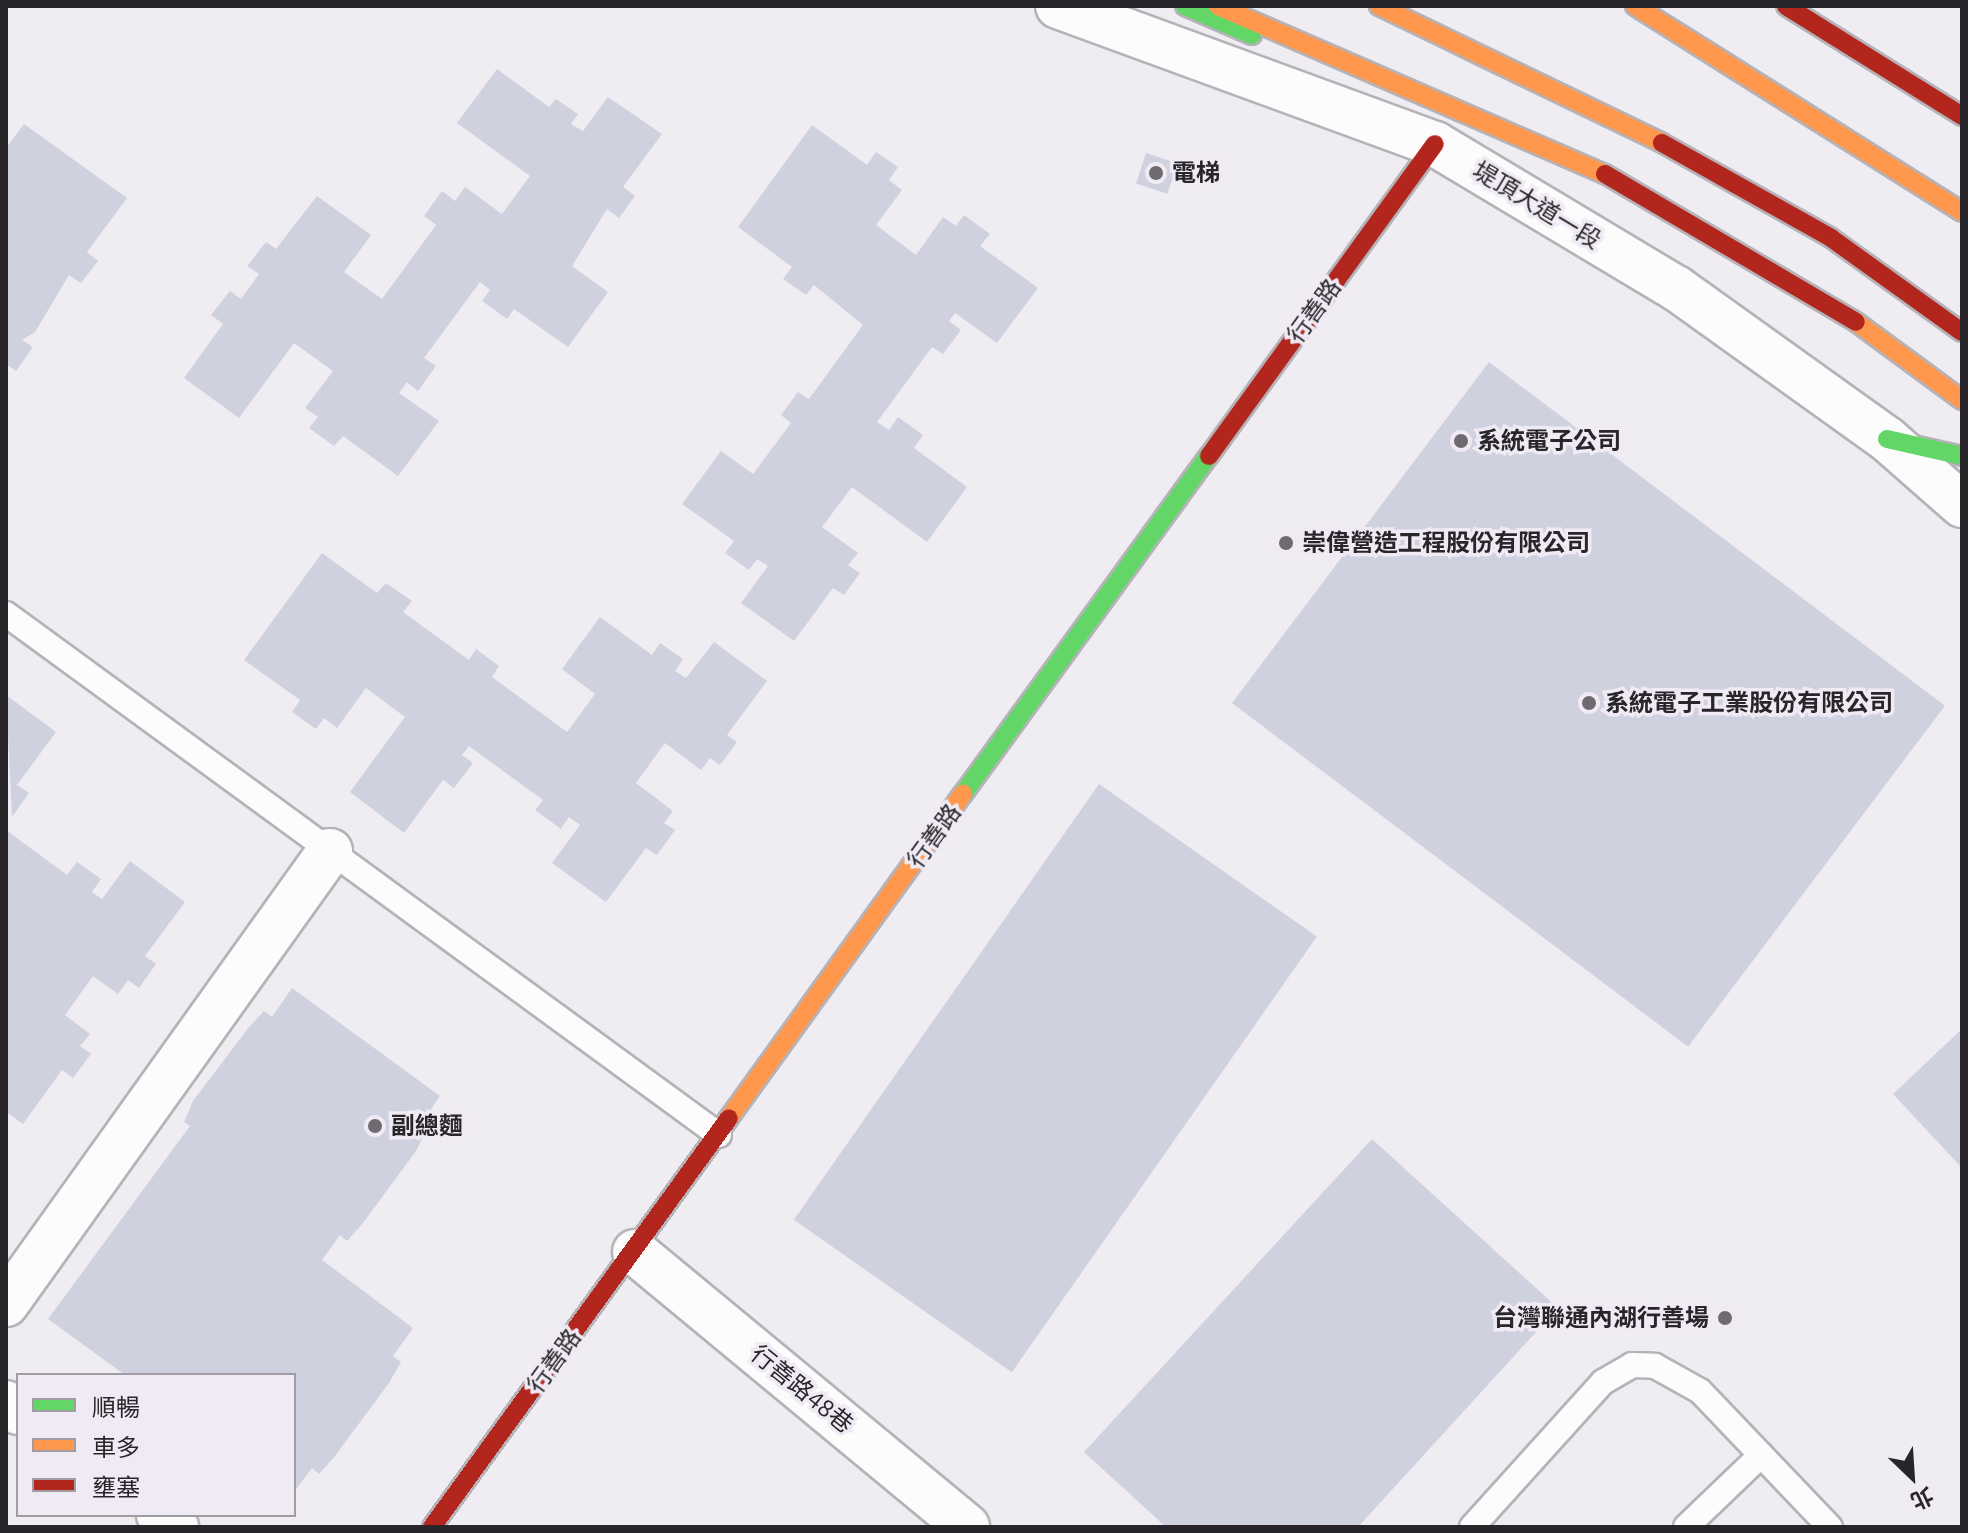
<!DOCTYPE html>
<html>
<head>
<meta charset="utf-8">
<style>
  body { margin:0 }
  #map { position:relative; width:1968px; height:1533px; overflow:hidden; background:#efecf2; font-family:Ubuntu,"Noto Sans TC",sans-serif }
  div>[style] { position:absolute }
  .building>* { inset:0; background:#d0d1df; transform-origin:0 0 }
  .roads { filter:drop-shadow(2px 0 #b5b3b8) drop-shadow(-2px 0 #b5b3b8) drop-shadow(0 2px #b5b3b8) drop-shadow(0 -2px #b5b3b8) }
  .lane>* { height:24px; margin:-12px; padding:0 12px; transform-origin:12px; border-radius:12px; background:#fdfcfd }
  .street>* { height:44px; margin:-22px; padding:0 22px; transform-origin:22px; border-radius:22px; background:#fdfcfd }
  .fast>* { height:18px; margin:-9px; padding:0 9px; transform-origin:9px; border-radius:9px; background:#63d668 }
  .slow>* { height:18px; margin:-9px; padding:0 9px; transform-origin:9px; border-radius:9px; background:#ff974d }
  .jam>* { height:18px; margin:-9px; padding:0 9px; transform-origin:9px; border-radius:9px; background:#b3261e }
  .dots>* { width:22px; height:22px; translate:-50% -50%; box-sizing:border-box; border:4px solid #efeaf4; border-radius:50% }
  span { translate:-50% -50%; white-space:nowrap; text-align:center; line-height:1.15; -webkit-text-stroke:7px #efeaf4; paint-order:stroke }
  .poi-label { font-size:24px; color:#28262a; font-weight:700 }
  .left { translate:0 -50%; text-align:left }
  .right { translate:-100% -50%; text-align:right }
  .street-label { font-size:24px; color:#28262a }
  .frame { position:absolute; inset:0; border:8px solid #28262a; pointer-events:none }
  .legend { position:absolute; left:16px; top:1373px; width:280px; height:144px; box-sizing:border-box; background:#efeaf4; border:2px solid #9f9ca3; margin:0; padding:10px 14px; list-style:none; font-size:24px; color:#28262a }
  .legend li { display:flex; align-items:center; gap:16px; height:40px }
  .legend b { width:40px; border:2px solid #9f9ca3 }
  .north { position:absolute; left:1872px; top:1437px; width:80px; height:80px; -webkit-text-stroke:6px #efeaf4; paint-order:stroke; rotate:155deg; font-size:22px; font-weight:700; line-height:32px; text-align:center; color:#28262a }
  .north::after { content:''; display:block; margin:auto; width:28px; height:36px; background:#28262a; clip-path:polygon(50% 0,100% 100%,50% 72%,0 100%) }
</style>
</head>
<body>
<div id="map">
  <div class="building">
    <i style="clip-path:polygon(497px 69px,549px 107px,556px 99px,578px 114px,571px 124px,583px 131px,608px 97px,662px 134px,623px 187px,635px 196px,619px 218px,607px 209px,572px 266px,608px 292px,568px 347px,514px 309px,507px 319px,482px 301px,490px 290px,480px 282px,424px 358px,436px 366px,418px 391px,407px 382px,399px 393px,439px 421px,398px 476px,343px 436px,334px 446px,309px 428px,318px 417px,305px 408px,333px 371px,294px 343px,239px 418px,184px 378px,223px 324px,211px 315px,230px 291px,241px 299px,259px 274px,247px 266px,266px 242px,276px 249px,317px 196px,371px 235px,344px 272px,382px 299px,436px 225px,424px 216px,442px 191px,455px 201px,465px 187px,502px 214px,530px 176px,457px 123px)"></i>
    <i style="clip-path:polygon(24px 124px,127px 198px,87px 252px,98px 261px,81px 283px,69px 275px,35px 332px,22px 340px,33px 347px,16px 371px,6px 364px,6px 148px)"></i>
    <i style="clip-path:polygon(812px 125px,867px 165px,876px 152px,898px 167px,889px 180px,902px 190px,876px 225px,916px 255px,943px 217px,956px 226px,964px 215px,990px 234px,980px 246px,1038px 288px,997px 343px,955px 313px,949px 321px,961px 330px,943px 354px,932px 347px,877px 422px,889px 430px,898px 417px,923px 435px,914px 448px,967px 487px,927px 542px,852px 487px,822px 527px,858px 553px,848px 565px,860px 573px,844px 595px,833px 588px,794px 641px,741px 603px,768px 566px,757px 559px,749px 570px,725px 553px,734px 541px,682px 504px,721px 451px,753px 474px,791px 423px,781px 415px,798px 392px,809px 399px,863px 325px,814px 285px,806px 295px,783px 279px,792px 267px,738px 227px)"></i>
    <i style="left:1146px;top:153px;width:33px;height:32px;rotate:18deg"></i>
    <i style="left:1489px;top:362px;width:571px;height:427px;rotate:37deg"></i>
    <i style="clip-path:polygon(322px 553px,377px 593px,386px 583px,412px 601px,403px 612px,469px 660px,476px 649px,499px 666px,492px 677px,567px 732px,595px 694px,562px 669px,600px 617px,652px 655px,660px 643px,683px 659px,675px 671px,686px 678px,714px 642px,767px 681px,727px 735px,737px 742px,720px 765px,710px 758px,701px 770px,665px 743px,636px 783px,673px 811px,664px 823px,675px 830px,657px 855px,646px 848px,606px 902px,552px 863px,580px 825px,569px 817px,561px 829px,535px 810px,543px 800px,469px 746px,462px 755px,473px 763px,454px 788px,443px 780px,404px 833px,350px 792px,405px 717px,366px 688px,337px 728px,324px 718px,316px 729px,292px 712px,300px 700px,244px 660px)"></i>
    <i style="clip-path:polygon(6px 695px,56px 732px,17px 785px,29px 793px,12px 817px)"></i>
    <i style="left:1099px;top:784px;width:266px;height:532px;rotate:35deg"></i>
    <i style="clip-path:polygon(6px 830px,67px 875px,77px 862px,101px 879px,92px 892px,102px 899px,130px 861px,185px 902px,145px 956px,156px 964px,139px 988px,128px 980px,118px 994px,93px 976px,65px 1015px,90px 1034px,80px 1046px,91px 1054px,73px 1078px,62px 1070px,23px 1124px,6px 1112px)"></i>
    <i style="clip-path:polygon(292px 988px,440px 1096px,420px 1125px,427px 1129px,416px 1151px,363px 1223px,347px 1241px,340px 1235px,322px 1260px,413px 1328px,393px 1356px,401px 1362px,389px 1383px,335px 1456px,319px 1474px,312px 1468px,294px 1492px,294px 1375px,125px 1375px,48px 1319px,190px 1126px,184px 1122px,193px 1101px,249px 1027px,264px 1011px,272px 1017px)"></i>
    <i style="clip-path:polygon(1962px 1029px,1962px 1168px,1893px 1094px)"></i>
    <i style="clip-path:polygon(1372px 1139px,1558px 1308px,1358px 1527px,1166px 1527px,1084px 1452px)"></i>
  </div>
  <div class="roads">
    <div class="lane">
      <i style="left:6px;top:614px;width:883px;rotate:36.16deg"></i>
      <i style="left:1472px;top:1527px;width:195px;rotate:-47.9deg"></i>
      <i style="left:1603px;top:1382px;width:34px;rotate:-30deg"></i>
      <i style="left:1632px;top:1365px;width:23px;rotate:2deg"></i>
      <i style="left:1655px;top:1366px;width:51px;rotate:29.1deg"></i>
      <i style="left:1700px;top:1391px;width:188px;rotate:46.3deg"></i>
      <i style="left:1686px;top:1527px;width:104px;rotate:-43.8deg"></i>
    </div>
    <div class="street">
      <i style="left:1058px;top:6px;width:401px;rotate:20.1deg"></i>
      <i style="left:1435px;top:144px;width:281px;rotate:30.9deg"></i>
      <i style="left:1676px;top:288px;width:259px;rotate:35.6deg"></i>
      <i style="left:1887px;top:439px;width:100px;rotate:41.3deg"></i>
      <i style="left:635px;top:1252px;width:431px;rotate:39.6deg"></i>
      <i style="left:6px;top:1304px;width:557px;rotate:-54.43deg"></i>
      <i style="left:6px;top:1403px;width:15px;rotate:37deg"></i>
      <i style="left:159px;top:1515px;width:21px;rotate:35deg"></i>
    </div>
    <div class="fast">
      <i style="left:1185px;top:6px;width:73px;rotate:23.4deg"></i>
      <i style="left:1887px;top:439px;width:77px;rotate:12.8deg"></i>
      <i style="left:963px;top:794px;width:418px;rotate:-54deg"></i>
    </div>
    <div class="slow">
      <i style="left:1218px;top:6px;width:422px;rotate:23.5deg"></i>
      <i style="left:1379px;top:6px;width:314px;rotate:25.8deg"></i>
      <i style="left:1635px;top:6px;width:386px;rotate:32.2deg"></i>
      <i style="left:1856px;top:322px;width:132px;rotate:36.3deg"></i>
      <i style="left:729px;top:1118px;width:400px;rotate:-54.2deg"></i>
    </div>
    <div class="jam">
      <i style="left:1786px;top:6px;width:208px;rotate:32deg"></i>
      <i style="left:1662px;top:143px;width:194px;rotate:29.3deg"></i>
      <i style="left:1831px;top:238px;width:161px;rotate:35.7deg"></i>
      <i style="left:1605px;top:174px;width:291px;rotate:30.5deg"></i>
      <i style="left:1209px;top:456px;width:385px;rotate:-54.1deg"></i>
      <i style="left:432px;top:1527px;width:505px;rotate:-54.01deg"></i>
    </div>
  </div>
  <div class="dots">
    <i style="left:1156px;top:173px;background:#6e6b70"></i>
    <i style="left:1461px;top:441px;background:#6e6b70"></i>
    <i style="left:1286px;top:543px;background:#6e6b70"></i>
    <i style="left:1589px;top:703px;background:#6e6b70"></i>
    <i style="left:375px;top:1126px;background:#6e6b70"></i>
    <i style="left:1725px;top:1318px;background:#6e6b70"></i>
  </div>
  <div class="poi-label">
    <span class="left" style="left:1172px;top:173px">電梯</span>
    <span class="left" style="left:1477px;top:441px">系統電子公司</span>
    <span class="left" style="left:1302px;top:543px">崇偉營造工程股份有限公司</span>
    <span class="left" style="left:1605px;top:703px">系統電子工業股份有限公司</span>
    <span class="left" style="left:391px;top:1126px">副總麵</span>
    <span class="right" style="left:1709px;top:1318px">台灣聯通內湖行善場</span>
  </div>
  <div class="street-label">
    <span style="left:1537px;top:205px;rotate:31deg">堤頂大道一段</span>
    <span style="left:1314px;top:311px;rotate:-54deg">行善路</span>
    <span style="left:934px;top:836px;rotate:-54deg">行善路</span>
    <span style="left:554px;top:1361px;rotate:-54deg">行善路</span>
    <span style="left:802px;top:1389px;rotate:39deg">行善路48巷</span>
  </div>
  <div class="frame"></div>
  <ul class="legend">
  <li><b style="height:10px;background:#63d668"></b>順暢</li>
  <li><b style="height:10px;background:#ff974d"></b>車多</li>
  <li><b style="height:10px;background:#b3261e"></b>壅塞</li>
  </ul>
  <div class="north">北</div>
</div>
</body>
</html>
